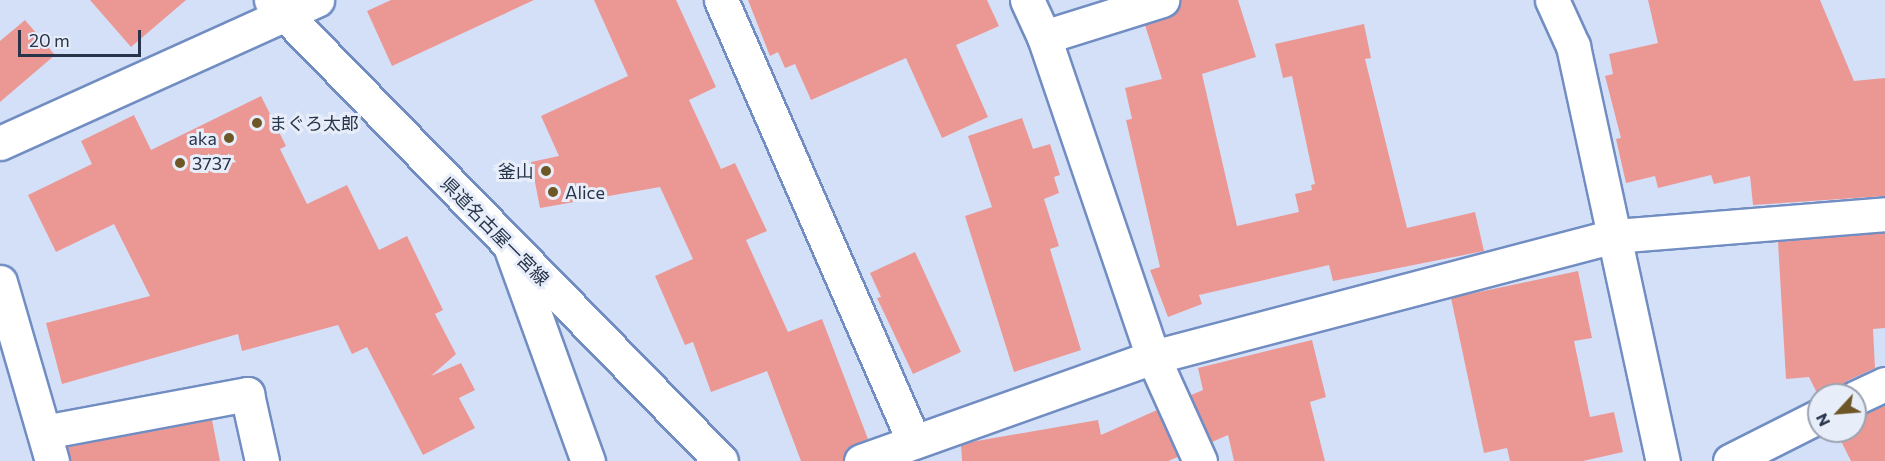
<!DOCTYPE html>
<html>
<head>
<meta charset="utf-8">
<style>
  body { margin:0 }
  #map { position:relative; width:1885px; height:461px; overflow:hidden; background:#d4e0f8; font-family:Commissioner,"Noto Sans JP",sans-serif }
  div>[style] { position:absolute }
  .building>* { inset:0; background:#eb9894 }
  .roads { filter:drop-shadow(2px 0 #718dc2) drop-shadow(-2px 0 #718dc2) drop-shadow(0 2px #718dc2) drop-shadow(0 -2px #718dc2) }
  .minor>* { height:33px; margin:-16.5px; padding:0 16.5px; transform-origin:16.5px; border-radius:16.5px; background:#fff }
  .secondary>* { height:33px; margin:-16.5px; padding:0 16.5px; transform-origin:16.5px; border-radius:16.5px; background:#fff }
  .dots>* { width:16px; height:16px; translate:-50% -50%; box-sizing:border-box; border:3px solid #e7edf9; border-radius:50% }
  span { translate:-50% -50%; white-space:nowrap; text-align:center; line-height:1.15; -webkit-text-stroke:6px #e7edf9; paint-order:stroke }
  .poi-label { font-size:18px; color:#28344a }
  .left { translate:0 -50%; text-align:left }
  .right { translate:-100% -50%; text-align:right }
  .street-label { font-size:18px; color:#28344a }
  .north { position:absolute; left:1807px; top:383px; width:60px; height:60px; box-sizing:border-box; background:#e7edf9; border:2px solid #9ba3b3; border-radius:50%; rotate:244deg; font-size:16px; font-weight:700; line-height:24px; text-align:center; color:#28344a }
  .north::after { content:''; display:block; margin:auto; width:21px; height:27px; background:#6e5727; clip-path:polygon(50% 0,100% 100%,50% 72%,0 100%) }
  .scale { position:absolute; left:18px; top:30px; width:123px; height:27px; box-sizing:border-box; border:3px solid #28344a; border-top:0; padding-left:8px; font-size:18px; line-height:21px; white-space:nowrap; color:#28344a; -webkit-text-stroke:4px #e7edf9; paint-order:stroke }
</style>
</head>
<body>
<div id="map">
  <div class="building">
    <i style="clip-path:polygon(90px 0,186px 0,131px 47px)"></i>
    <i style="clip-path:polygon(391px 0,534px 0,392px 66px,367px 11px)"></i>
    <i style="clip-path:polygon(594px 0,676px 0,716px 87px,689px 100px,721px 169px,735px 163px,767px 231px,746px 240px,788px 332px,822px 319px,868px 439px,847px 448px,843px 461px,801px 461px,767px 371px,711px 392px,693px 342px,685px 345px,655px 276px,693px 259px,660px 187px,540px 208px,531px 162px,559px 156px,541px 116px,628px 76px)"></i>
    <i style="clip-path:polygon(748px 0,987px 0,999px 26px,956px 45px,988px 117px,942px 138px,906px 58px,811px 100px,795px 64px,785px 68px,778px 52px,770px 56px)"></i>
    <i style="clip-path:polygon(1180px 0,1238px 0,1256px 57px,1202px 74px,1237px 226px,1299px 212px,1295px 194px,1312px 190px,1311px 185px,1315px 184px,1292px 76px,1283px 78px,1275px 44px,1364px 24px,1371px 58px,1365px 59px,1407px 228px,1475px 212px,1484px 251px,1333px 281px,1329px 265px,1199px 295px,1202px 304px,1168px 317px,1150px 270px,1160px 267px,1126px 120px,1132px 119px,1125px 88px,1162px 79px,1145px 25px,1175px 13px)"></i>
    <i style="clip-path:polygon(1648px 0,1820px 0,1854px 81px,1885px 78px,1885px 196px,1753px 205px,1750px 176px,1714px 184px,1711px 175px,1658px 188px,1655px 176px,1626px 183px,1616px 139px,1621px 138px,1605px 76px,1613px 74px,1609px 54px,1658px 43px)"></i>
    <i style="clip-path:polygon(25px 20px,55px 55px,0 102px,0 41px)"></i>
    <i style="clip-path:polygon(261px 96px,286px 146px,280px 149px,307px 204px,347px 185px,379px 250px,407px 236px,443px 310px,435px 314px,456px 354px,431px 376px,461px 363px,475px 390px,459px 398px,475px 428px,423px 455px,367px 347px,352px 354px,338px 325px,242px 351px,238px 334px,62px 384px,46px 323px,150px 296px,114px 224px,56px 252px,28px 195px,92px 164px,81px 141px,134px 115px,151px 150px)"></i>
    <i style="clip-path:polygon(1022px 118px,1033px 149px,1050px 144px,1060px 175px,1054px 177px,1059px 193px,1044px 199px,1059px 246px,1050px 249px,1081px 350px,1014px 372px,965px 216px,992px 207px,968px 136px)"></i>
    <i style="clip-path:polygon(1885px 233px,1885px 328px,1873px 329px,1875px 368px,1847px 381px,1837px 395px,1819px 397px,1809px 377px,1786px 379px,1778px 242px)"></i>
    <i style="clip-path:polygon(915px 252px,961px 352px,913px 374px,877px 298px,881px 297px,870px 273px)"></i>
    <i style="clip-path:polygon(1578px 271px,1592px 338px,1574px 341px,1590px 417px,1614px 412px,1623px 452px,1583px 461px,1510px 461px,1507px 448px,1484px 453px,1451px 298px)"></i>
    <i style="clip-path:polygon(1312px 340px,1326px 397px,1310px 402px,1325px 461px,1234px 461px,1228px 435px,1212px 442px,1191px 395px,1203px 390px,1198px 368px)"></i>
    <i style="clip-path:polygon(1885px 406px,1885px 461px,1851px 461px,1836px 431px,1855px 431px,1855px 416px)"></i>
    <i style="clip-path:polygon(1157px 410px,1178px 457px,1168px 461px,962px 461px,961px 445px,971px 442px,1098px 420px,1101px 435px)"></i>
    <i style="clip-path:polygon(212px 420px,220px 461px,70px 461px,67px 447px)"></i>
  </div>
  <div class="roads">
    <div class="minor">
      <i style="left:721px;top:0;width:482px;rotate:66.4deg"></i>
      <i style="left:1027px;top:0;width:41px;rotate:65.3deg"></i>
      <i style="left:1044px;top:37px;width:338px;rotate:71.2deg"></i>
      <i style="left:1153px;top:357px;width:114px;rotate:65.7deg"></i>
      <i style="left:1552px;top:0;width:51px;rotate:65.5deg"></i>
      <i style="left:1573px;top:46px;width:425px;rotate:77.8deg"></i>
      <i style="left:1044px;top:37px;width:124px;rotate:-17.4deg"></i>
      <i style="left:0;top:143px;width:348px;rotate:-24.3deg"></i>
      <i style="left:510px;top:246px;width:229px;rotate:70.1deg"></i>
      <i style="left:0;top:282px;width:186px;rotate:73.8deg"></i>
      <i style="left:1855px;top:398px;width:33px;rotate:-25deg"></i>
      <i style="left:44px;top:432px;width:207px;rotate:-10.6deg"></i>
      <i style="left:247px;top:394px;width:69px;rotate:77.4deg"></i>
      <i style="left:861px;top:461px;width:310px;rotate:-19.6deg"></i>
      <i style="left:1153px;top:357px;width:477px;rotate:-14.7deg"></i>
      <i style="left:1614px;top:236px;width:272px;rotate:-4.6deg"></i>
      <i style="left:1730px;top:461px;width:100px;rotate:-26.8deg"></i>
    </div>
    <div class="secondary">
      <i style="left:271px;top:0;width:644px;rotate:45.69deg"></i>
    </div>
  </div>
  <div class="dots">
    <i style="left:257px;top:123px;background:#6e5727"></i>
    <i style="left:229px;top:138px;background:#6e5727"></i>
    <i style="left:180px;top:163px;background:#6e5727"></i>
    <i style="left:546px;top:171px;background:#6e5727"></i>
    <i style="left:553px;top:192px;background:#6e5727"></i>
  </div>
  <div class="poi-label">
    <span class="left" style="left:269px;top:123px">まぐろ太郎</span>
    <span class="right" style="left:217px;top:138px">aka</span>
    <span class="left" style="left:192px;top:163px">3737</span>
    <span class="right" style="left:534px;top:171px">釜山</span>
    <span class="left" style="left:565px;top:192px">Alice</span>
  </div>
  <div class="street-label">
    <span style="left:495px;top:231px;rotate:45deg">県道名古屋一宮線</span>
  </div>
  <div class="north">N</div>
  <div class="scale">20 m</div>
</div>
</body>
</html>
